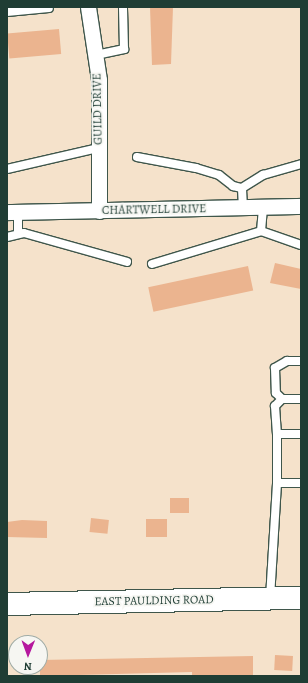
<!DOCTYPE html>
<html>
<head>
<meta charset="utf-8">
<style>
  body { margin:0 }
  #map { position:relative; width:308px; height:683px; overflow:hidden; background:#f5e2cb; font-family:Alegreya,serif }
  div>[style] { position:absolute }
  .building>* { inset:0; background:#ebb48f; transform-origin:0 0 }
  .roads { filter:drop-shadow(1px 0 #3f564b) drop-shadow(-1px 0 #3f564b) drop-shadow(0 1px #3f564b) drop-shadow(0 -1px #3f564b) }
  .service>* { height:8px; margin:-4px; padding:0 4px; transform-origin:4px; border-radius:4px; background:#fff }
  .minor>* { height:15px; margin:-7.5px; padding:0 7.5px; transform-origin:7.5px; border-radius:7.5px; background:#fff }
  .secondary>* { height:22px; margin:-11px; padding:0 11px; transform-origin:11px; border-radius:11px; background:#fff }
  span { translate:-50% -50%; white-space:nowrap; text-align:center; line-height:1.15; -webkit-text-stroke:3.5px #f6f6f2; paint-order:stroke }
  .street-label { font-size:12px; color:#1f3d34 }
  .frame { position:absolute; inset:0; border:8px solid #1f3d34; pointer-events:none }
  .north { position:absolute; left:8px; top:635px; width:40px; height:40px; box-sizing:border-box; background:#f6f6f2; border:1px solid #a0aca6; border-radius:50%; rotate:181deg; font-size:11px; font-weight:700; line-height:16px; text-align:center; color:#1f3d34 }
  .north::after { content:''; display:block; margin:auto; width:14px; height:18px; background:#b5179e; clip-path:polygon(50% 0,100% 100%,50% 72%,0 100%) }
</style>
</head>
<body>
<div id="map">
  <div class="building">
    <i style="clip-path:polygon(150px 7px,173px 7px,171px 64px,152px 65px)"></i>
    <i style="left:59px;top:29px;width:25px;height:52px;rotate:85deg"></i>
    <i style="clip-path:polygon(275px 263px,301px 269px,301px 289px,270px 283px)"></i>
    <i style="left:248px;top:266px;width:25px;height:102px;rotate:78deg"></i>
    <i style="left:170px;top:498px;width:19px;height:15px"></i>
    <i style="left:91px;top:518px;width:18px;height:14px;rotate:6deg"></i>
    <i style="left:146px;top:519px;width:21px;height:18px"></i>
    <i style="clip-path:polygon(22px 520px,47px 521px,47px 538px,7px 537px,7px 522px)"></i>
    <i style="left:275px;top:655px;width:18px;height:15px;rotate:3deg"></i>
    <i style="clip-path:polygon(253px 656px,253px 675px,192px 676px,192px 672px,40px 676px,40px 660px)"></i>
  </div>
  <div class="roads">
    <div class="service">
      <i style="left:7px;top:12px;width:42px;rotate:-5.4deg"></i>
      <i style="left:96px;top:55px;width:29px;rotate:-12deg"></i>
      <i style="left:124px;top:49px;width:42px;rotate:-91.4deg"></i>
      <i style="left:137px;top:157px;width:60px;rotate:10.6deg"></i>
      <i style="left:196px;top:168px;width:24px;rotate:17deg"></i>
      <i style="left:219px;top:175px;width:18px;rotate:38deg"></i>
      <i style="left:233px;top:186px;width:9px;rotate:13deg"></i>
      <i style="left:7px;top:169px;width:93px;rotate:-13deg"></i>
      <i style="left:243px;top:208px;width:20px;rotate:-93deg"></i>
      <i style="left:242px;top:188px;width:25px;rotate:-32deg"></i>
      <i style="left:263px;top:175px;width:40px;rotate:-16deg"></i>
      <i style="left:261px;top:231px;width:42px;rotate:19.3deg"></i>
      <i style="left:18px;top:233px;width:21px;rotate:-90deg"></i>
      <i style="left:7px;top:237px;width:17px;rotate:-13deg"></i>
      <i style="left:24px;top:233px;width:107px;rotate:15.7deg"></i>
      <i style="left:152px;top:264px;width:114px;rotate:-16.8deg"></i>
      <i style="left:261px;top:231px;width:24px;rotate:-85deg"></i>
      <i style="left:301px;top:361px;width:14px;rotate:180deg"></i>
      <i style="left:287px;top:361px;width:14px;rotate:150deg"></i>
      <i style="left:275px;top:368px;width:25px;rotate:88deg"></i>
      <i style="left:276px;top:393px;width:8px;rotate:45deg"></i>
      <i style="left:282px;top:399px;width:19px"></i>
      <i style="left:282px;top:399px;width:10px;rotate:135deg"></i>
      <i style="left:275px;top:406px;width:28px;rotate:86deg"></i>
      <i style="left:277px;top:434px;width:24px"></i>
      <i style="left:277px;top:483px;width:49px;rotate:-90deg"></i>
      <i style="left:270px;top:598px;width:115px;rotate:-86.5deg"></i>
      <i style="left:277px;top:483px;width:24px"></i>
    </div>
    <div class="minor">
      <i style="left:88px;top:7px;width:74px;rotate:81.4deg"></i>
      <i style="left:99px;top:80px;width:131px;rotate:90deg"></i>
      <i style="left:7px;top:212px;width:294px;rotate:-1.2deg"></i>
    </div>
    <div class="secondary">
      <i style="left:7px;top:604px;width:294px;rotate:-1.2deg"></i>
    </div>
  </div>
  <div class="street-label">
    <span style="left:98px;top:109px;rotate:-91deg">GUILD DRIVE</span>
    <span style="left:154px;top:210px;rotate:-1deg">CHARTWELL DRIVE</span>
    <span style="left:154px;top:601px;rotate:-1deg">EAST PAULDING ROAD</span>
  </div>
  <div class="frame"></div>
  <div class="north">N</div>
</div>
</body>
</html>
